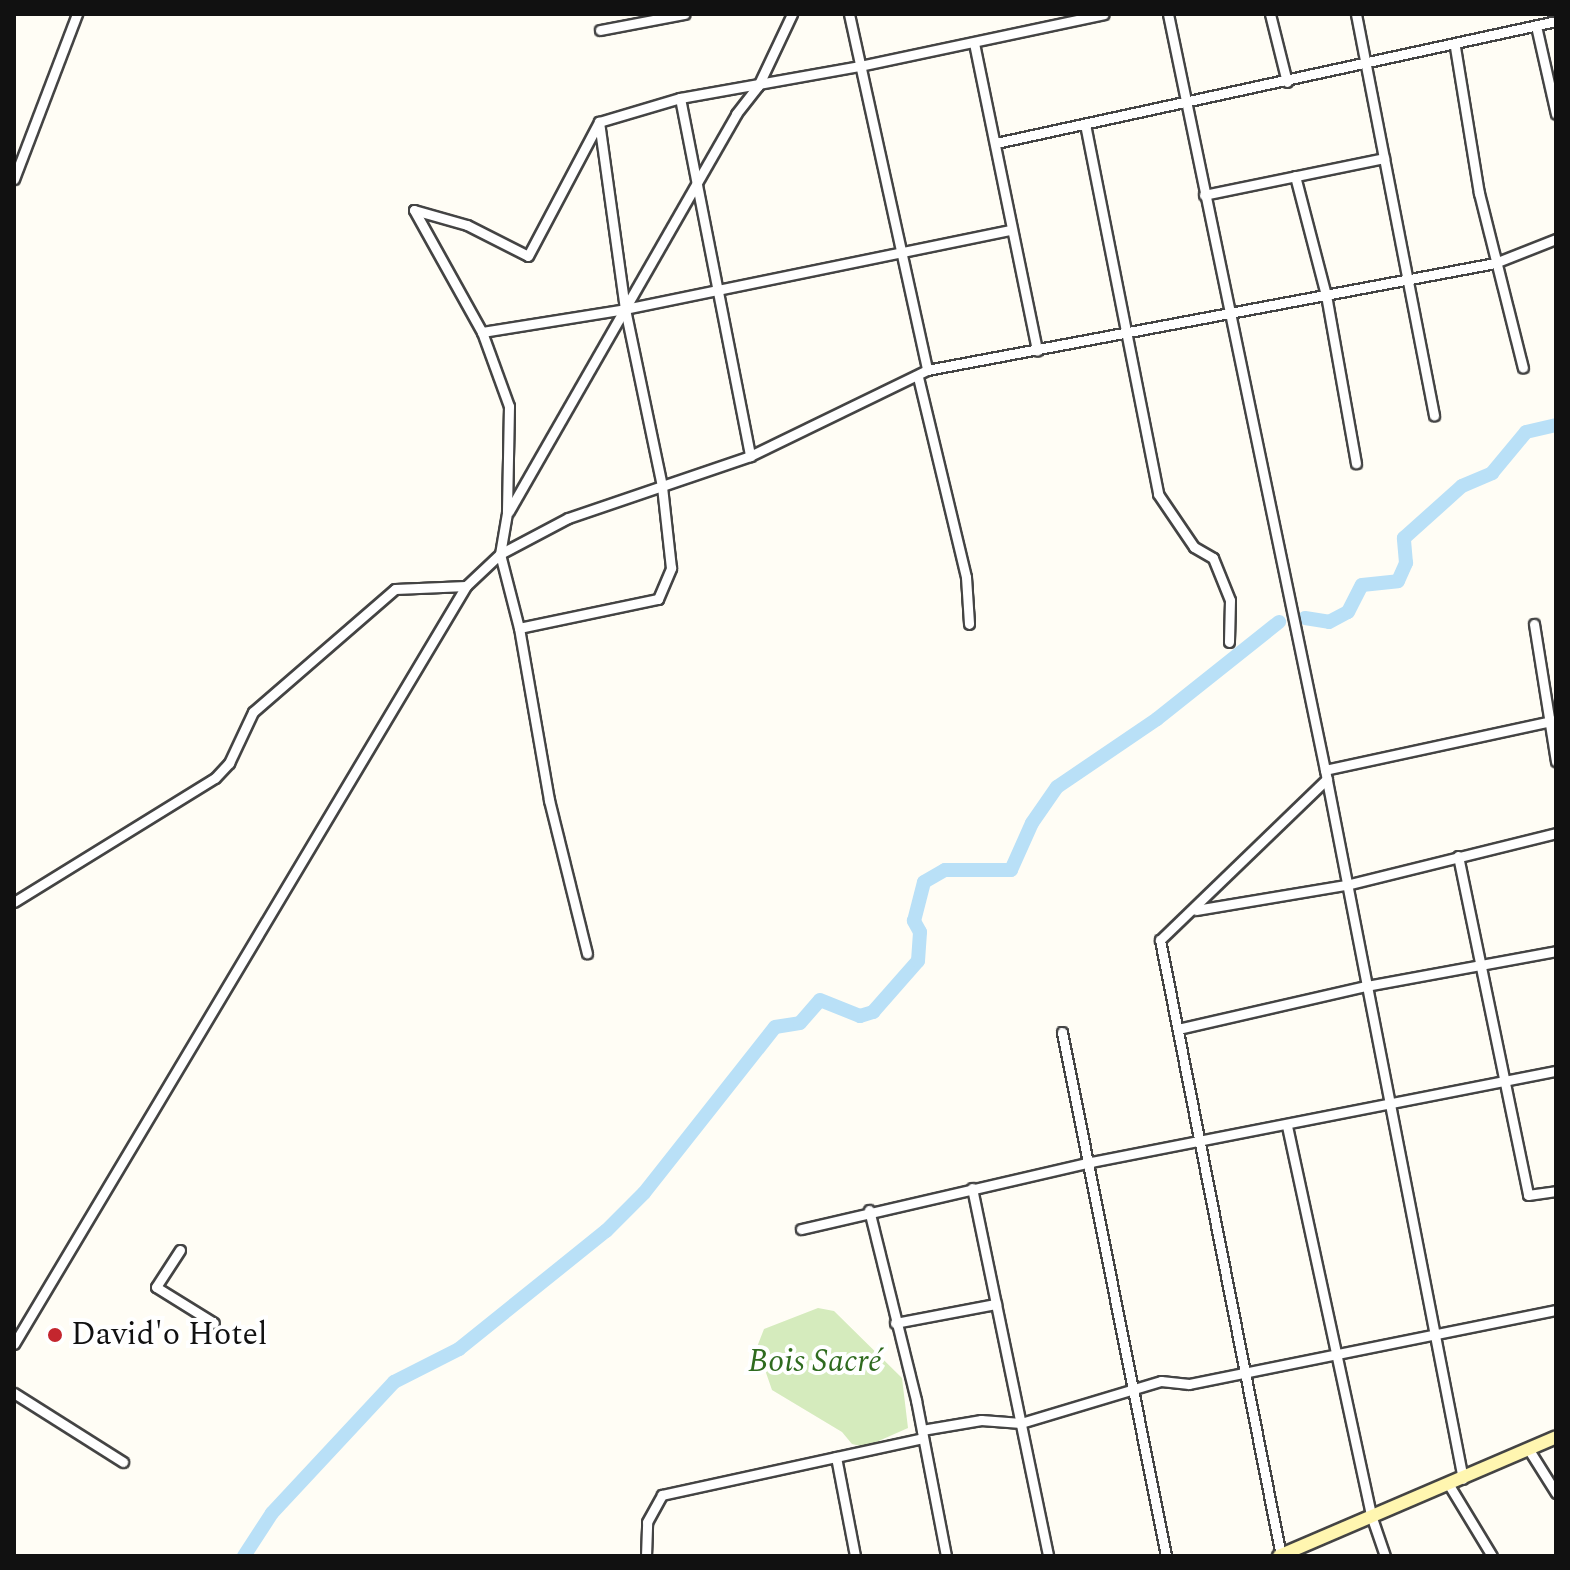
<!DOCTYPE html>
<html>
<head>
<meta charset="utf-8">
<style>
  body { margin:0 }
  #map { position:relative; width:1570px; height:1570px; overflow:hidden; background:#fffdf5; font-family:Spectral,serif }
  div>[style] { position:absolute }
  .green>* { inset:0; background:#d5ebbd }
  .river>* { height:14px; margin:-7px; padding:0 7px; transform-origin:7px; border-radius:7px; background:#b9e0f7 }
  .roads { filter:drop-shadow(2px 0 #444) drop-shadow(-2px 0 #444) drop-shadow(0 2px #444) drop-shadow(0 -2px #444) }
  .minor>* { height:9px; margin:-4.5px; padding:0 4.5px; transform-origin:4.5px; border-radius:4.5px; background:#fff }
  .secondary>* { height:12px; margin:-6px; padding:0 6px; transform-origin:6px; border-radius:6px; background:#fff6b0 }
  .dots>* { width:22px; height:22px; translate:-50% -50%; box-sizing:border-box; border:4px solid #fff; border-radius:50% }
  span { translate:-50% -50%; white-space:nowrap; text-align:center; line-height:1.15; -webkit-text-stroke:8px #fff; paint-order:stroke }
  .poi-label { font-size:32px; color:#111 }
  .left { translate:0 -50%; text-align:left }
  .park-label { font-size:32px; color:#2f6b1f; font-style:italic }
  .frame { position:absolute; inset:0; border:16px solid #111; pointer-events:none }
</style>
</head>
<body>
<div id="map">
  <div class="green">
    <i style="clip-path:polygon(818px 1308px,834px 1311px,902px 1378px,908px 1428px,865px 1447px,852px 1444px,842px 1432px,772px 1390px,757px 1347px,764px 1329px)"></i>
  </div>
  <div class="river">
    <i style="left:1305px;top:618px;width:24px;rotate:9deg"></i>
    <i style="left:1329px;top:622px;width:21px;rotate:-28deg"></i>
    <i style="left:1348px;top:612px;width:30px;rotate:-63deg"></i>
    <i style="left:1362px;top:585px;width:36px;rotate:-6deg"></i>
    <i style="left:1398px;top:581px;width:20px;rotate:-66deg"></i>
    <i style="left:1406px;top:563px;width:25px;rotate:-95deg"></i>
    <i style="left:1404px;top:538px;width:78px;rotate:-41.9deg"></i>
    <i style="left:1462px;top:486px;width:33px;rotate:-23deg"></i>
    <i style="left:1492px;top:473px;width:53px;rotate:-50.3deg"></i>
    <i style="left:1526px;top:432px;width:31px;rotate:-13deg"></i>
    <i style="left:244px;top:1556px;width:51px;rotate:-56.9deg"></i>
    <i style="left:272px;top:1513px;width:179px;rotate:-47deg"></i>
    <i style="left:394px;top:1382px;width:73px;rotate:-26.9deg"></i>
    <i style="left:459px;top:1349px;width:189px;rotate:-38.8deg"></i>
    <i style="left:606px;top:1231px;width:54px;rotate:-45deg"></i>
    <i style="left:644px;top:1193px;width:211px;rotate:-51.7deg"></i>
    <i style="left:775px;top:1027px;width:25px;rotate:-9deg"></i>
    <i style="left:800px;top:1023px;width:30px;rotate:-49deg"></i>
    <i style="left:820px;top:1000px;width:43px;rotate:21.8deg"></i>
    <i style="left:860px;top:1016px;width:14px;rotate:-17deg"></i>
    <i style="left:873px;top:1012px;width:68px;rotate:-48.6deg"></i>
    <i style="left:918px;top:961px;width:29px;rotate:-86deg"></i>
    <i style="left:920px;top:932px;width:13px;rotate:-119deg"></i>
    <i style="left:914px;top:921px;width:40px;rotate:-75.6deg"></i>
    <i style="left:924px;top:882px;width:24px;rotate:-30deg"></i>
    <i style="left:945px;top:870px;width:66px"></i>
    <i style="left:1011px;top:870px;width:51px;rotate:-65.9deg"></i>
    <i style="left:1032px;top:823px;width:44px;rotate:-55.2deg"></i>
    <i style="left:1057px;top:787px;width:121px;rotate:-34.2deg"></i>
    <i style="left:1157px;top:719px;width:156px;rotate:-38.5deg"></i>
  </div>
  <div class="roads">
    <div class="minor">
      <i style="left:849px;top:14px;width:364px;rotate:77.6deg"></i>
      <i style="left:1168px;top:14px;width:772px;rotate:78.27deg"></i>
      <i style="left:1325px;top:770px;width:722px;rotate:78.99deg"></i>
      <i style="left:1270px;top:14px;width:70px;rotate:76deg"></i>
      <i style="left:1356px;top:14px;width:409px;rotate:79deg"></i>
      <i style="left:1536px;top:26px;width:90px;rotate:77.2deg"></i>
      <i style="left:600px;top:30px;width:86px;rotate:-10.7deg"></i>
      <i style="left:974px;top:43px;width:314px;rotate:78.4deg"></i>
      <i style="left:1455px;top:47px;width:148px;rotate:80.7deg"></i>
      <i style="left:1479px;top:193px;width:180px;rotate:75.9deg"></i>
      <i style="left:680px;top:98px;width:365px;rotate:78.9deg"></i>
      <i style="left:1085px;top:124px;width:377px;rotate:78.8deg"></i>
      <i style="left:1158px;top:494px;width:64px;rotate:55.8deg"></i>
      <i style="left:1194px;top:547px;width:22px;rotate:30deg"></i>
      <i style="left:1213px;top:558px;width:45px;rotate:68deg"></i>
      <i style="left:1230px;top:600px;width:42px;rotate:91.4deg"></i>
      <i style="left:996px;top:143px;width:573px;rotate:-12.29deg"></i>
      <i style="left:1295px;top:176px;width:123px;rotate:75.4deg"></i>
      <i style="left:1326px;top:295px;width:171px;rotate:79.9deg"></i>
      <i style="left:14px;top:179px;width:177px;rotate:-69.1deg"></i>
      <i style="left:1204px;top:195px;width:184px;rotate:-11.6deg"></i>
      <i style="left:414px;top:210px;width:55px;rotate:15.8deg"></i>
      <i style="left:467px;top:225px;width:68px;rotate:26.9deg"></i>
      <i style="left:528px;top:256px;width:152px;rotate:-62.1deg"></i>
      <i style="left:599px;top:122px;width:84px;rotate:-16.5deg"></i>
      <i style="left:680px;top:98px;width:183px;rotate:-10.1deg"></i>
      <i style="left:860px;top:66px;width:249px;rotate:-12deg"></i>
      <i style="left:414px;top:210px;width:140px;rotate:60.9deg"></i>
      <i style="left:482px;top:332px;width:79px;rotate:70deg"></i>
      <i style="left:509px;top:406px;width:107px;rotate:91.1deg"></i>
      <i style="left:507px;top:513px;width:42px;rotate:99.7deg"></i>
      <i style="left:500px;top:554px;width:76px;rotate:75.6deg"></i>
      <i style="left:519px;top:628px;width:175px;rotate:80.1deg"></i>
      <i style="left:549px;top:800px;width:158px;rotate:76.1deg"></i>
      <i style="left:482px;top:332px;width:145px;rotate:-9.1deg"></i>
      <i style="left:625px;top:309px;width:394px;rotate:-11.6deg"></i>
      <i style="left:918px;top:377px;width:206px;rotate:76.5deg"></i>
      <i style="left:966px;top:577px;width:47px;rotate:86.3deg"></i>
      <i style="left:509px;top:511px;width:457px;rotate:-60.2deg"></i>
      <i style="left:736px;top:114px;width:36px;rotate:-52deg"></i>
      <i style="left:758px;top:86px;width:80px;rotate:-64.7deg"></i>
      <i style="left:1534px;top:624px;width:139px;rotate:80.9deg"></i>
      <i style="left:519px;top:628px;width:142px;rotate:-11.8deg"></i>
      <i style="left:658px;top:599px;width:34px;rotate:-67deg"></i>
      <i style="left:671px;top:568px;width:82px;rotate:-96.3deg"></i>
      <i style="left:662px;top:486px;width:181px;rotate:-101.8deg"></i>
      <i style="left:625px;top:309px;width:189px;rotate:-97.9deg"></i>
      <i style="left:1325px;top:770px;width:236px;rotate:-12.2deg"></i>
      <i style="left:1458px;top:856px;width:346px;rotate:78.3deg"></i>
      <i style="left:1528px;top:1195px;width:28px;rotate:-8deg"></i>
      <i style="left:14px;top:902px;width:236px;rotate:-31.7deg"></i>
      <i style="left:215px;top:778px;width:21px;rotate:-47deg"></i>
      <i style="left:229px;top:763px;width:56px;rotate:-64.8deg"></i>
      <i style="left:253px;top:712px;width:188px;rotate:-40.9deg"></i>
      <i style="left:395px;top:589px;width:71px;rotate:-2.4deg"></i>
      <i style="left:1196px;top:910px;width:152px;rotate:-9.5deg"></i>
      <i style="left:1346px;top:885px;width:216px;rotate:-13.9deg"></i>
      <i style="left:1178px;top:1029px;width:193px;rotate:-12.9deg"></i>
      <i style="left:1366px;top:986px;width:193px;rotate:-10.4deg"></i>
      <i style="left:1062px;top:1032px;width:534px;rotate:78.77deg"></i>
      <i style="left:1287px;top:1126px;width:401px;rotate:77.8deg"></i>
      <i style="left:1372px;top:1518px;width:40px;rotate:71.1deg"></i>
      <i style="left:972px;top:1188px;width:376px;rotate:78.3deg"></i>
      <i style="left:869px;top:1210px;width:196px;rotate:76.1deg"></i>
      <i style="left:916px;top:1400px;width:159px;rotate:79.1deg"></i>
      <i style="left:801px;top:1229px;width:298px;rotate:-13deg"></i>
      <i style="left:1091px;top:1162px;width:474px;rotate:-11.1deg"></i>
      <i style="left:180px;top:1250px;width:44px;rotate:123deg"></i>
      <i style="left:156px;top:1287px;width:68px;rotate:31.8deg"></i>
      <i style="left:895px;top:1323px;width:103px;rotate:-10.7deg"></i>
      <i style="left:14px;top:1344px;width:883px;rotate:-59.19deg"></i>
      <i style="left:466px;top:586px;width:47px;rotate:-43.3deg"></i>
      <i style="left:500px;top:554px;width:77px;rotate:-27.9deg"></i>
      <i style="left:568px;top:518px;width:192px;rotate:-18.8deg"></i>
      <i style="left:750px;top:456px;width:197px;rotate:-25.9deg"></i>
      <i style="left:927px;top:370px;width:578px;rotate:-10.67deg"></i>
      <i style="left:1495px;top:263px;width:66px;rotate:-21.5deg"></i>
      <i style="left:14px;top:1393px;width:129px;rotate:32.3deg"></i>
      <i style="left:922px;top:1430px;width:60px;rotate:-9.6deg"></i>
      <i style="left:981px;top:1420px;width:40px;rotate:4.3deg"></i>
      <i style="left:1021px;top:1423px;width:146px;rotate:-16.7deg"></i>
      <i style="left:1161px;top:1381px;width:28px;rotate:6deg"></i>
      <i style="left:1189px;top:1384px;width:374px;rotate:-11.4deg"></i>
      <i style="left:1529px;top:1450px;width:51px;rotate:57.9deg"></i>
      <i style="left:836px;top:1457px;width:101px;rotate:79.1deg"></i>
      <i style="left:1449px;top:1485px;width:83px;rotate:58.8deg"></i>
      <i style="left:646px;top:1556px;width:34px;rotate:-88deg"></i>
      <i style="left:647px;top:1522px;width:31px;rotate:-61deg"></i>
      <i style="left:662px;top:1495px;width:267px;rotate:-12.3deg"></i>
      <i style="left:1281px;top:1556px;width:628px;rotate:-101.11deg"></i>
      <i style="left:1160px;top:940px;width:232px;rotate:-44deg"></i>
    </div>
    <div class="secondary">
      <i style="left:1279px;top:1556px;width:301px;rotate:-23.2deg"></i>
    </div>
  </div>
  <div class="dots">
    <i style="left:55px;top:1335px;background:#c4262e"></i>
  </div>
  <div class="poi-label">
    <span class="left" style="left:71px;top:1335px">David'o Hotel</span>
  </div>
  <div class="park-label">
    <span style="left:815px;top:1362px">Bois Sacré</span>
  </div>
  <div class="frame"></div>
</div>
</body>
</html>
